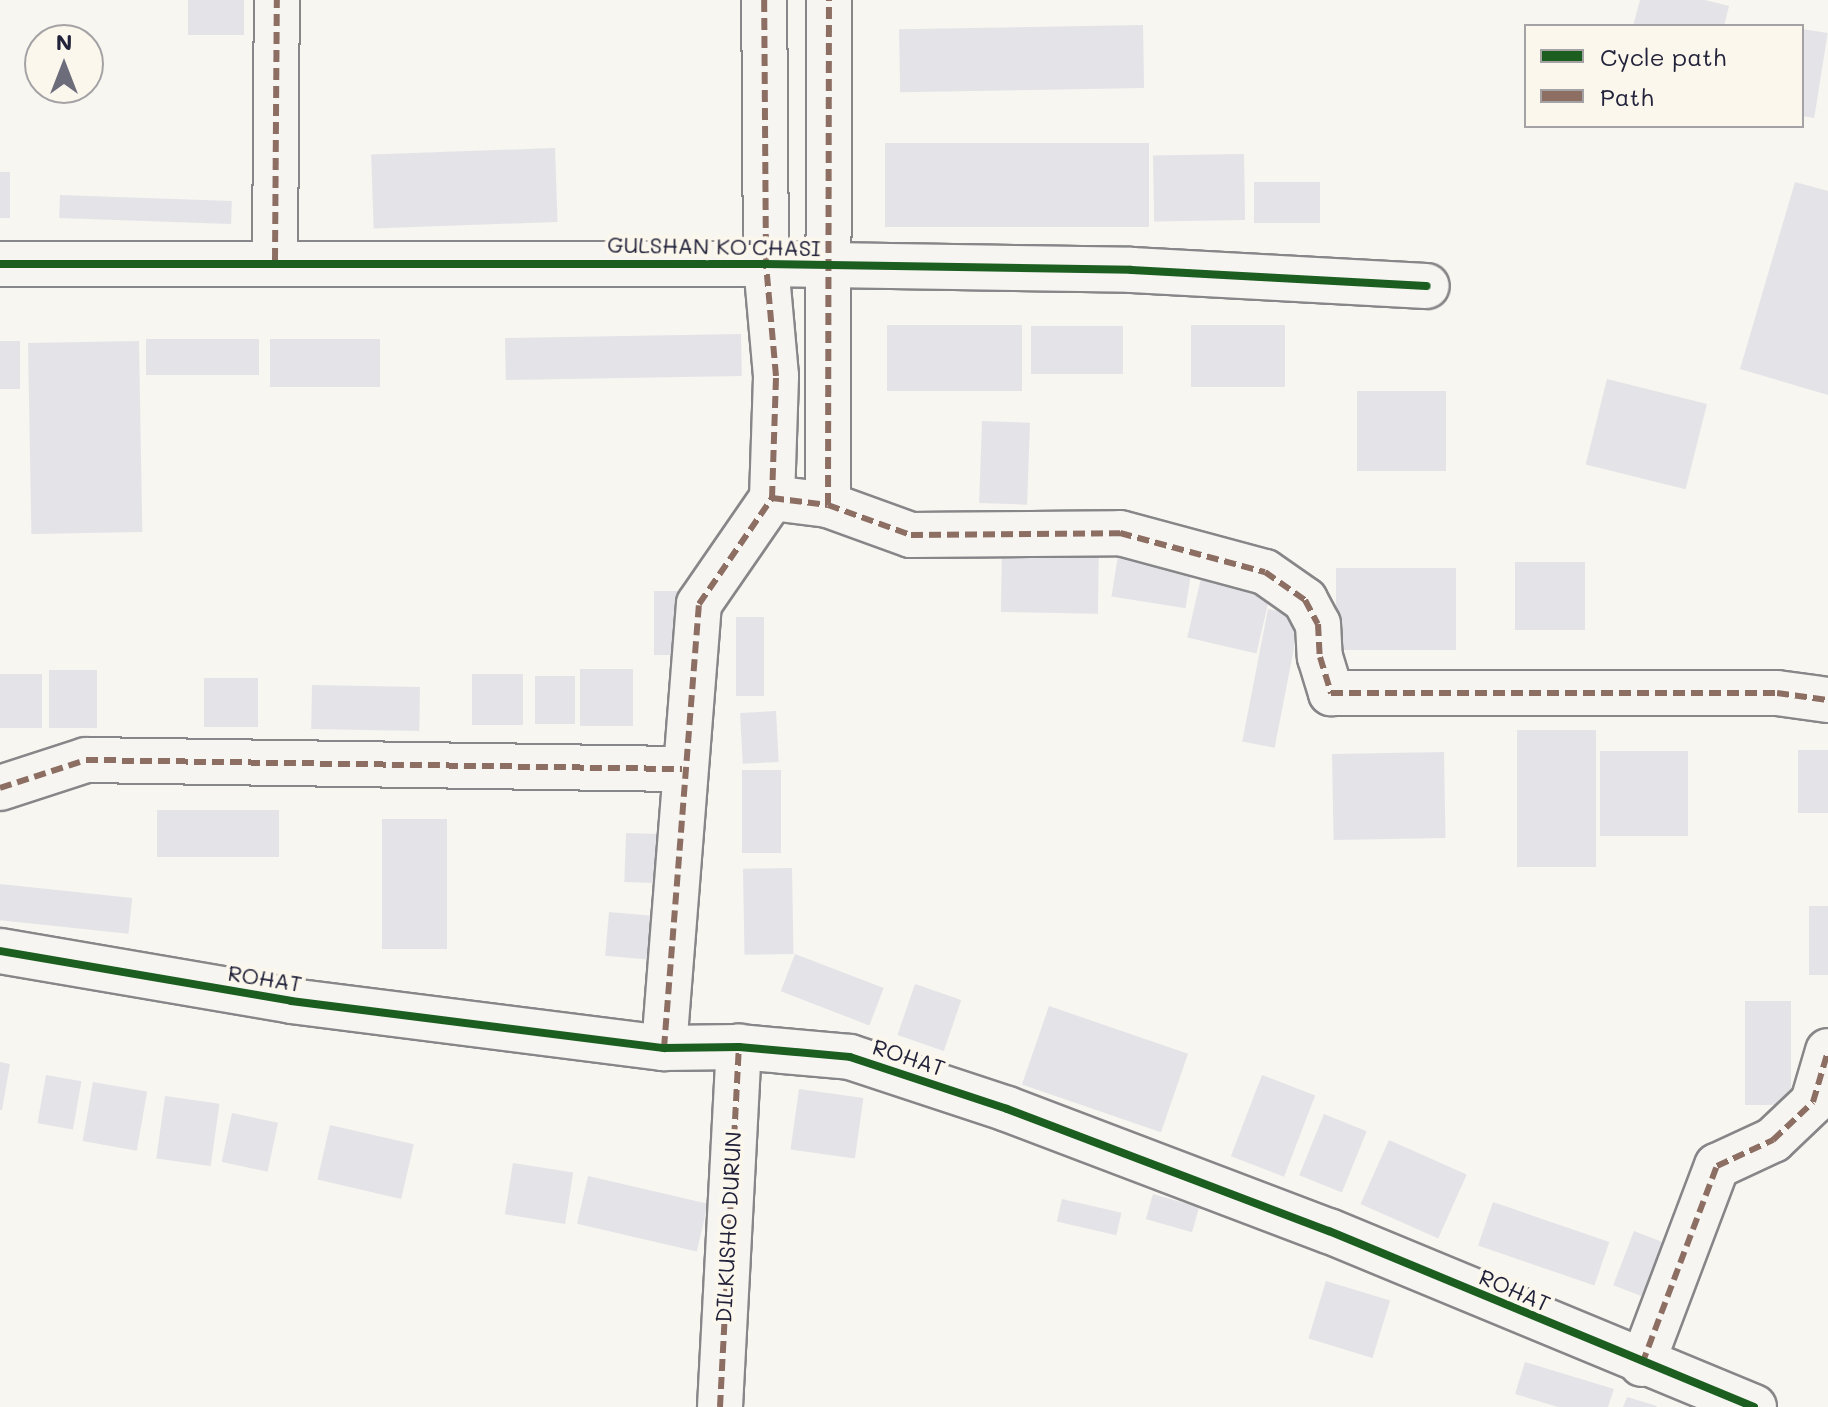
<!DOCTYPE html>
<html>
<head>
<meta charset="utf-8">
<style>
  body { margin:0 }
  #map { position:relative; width:1828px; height:1407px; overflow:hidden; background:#f8f6f0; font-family:Mali,sans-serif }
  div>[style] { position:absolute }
  .building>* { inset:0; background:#e4e3e8; transform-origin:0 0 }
  .roads { filter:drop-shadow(2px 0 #878688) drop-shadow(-2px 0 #878688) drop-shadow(0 2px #878688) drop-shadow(0 -2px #878688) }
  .minor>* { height:44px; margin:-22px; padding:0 22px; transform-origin:22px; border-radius:22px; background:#f6f5f1 }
  .quiet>* { height:6px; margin-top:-3px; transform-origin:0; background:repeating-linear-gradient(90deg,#8d6e63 0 12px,transparent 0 18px) }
  .cycleway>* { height:8px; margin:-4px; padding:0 4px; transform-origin:4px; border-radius:4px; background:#1b5e20 }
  span { translate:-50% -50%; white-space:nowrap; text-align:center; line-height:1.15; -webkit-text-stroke:8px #fbf7ec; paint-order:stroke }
  .street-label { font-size:22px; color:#22223b }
  .legend { position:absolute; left:1524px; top:24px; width:280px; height:104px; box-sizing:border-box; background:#fbf7ec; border:2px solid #a4a2a5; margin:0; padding:10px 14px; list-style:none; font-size:24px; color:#22223b }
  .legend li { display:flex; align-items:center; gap:16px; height:40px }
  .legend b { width:40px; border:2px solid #a4a2a5 }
  .north { position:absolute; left:24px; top:24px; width:80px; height:80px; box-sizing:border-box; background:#fbf7ec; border:2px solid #a4a2a5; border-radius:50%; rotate:0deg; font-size:22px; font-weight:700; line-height:32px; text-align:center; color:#22223b }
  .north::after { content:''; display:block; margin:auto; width:28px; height:36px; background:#6d6c7a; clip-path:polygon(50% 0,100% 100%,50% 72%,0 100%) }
</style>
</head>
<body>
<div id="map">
  <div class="building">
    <i style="left:188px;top:0;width:56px;height:35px"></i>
    <i style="clip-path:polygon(1640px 0,1705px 0,1729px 6px,1724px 26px,1633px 26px)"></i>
    <i style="left:1143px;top:25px;width:63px;height:244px;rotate:89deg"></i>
    <i style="left:1802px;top:29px;width:26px;height:86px;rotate:9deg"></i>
    <i style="left:885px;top:143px;width:264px;height:84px"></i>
    <i style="left:555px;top:148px;width:74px;height:184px;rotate:88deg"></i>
    <i style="left:1244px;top:154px;width:66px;height:91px;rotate:89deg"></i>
    <i style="left:0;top:172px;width:10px;height:46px"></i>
    <i style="left:1254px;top:182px;width:66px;height:41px"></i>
    <i style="clip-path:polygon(1795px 182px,1828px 191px,1828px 395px,1740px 369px)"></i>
    <i style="left:60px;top:195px;width:172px;height:23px;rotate:2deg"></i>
    <i style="left:887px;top:325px;width:135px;height:66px"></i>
    <i style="left:1191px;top:325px;width:94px;height:62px"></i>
    <i style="left:1031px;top:326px;width:92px;height:48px"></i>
    <i style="left:741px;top:334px;width:42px;height:236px;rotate:89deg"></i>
    <i style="left:146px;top:339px;width:113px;height:36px"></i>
    <i style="left:270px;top:339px;width:110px;height:48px"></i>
    <i style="left:0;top:341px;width:20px;height:48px"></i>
    <i style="left:139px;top:341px;width:191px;height:111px;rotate:89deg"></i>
    <i style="left:1607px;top:379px;width:103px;height:88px;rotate:14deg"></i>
    <i style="left:1357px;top:391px;width:89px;height:80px"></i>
    <i style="left:982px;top:421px;width:48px;height:82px;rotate:2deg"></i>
    <i style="left:1002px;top:547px;width:97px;height:65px;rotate:1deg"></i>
    <i style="left:1119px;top:549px;width:75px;height:48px;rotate:9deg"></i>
    <i style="left:1515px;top:562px;width:70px;height:68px"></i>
    <i style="left:1336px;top:568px;width:120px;height:82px"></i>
    <i style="left:1201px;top:578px;width:71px;height:61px;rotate:13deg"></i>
    <i style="left:654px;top:591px;width:24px;height:64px"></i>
    <i style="left:1268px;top:609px;width:33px;height:135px;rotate:11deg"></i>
    <i style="left:736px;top:617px;width:28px;height:79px"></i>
    <i style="left:580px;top:669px;width:53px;height:57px"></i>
    <i style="left:49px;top:670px;width:48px;height:58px"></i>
    <i style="left:0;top:674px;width:42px;height:54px"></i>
    <i style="left:472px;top:674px;width:51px;height:51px"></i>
    <i style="left:535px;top:676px;width:40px;height:48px"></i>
    <i style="left:204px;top:678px;width:54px;height:49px"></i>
    <i style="left:312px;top:685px;width:108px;height:44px;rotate:1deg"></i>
    <i style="left:776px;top:711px;width:51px;height:36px;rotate:87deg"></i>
    <i style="left:1517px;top:730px;width:79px;height:137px"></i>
    <i style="left:1798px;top:750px;width:30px;height:63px"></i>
    <i style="left:1600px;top:751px;width:88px;height:85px"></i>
    <i style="left:1444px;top:752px;width:86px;height:112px;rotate:89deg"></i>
    <i style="left:742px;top:770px;width:39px;height:83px"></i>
    <i style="left:157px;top:810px;width:122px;height:47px"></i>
    <i style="left:382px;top:819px;width:65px;height:130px"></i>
    <i style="left:626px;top:833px;width:32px;height:49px;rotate:2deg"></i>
    <i style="left:792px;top:868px;width:86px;height:49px;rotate:89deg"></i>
    <i style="left:0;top:884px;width:133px;height:36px;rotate:6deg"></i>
    <i style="left:1809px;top:906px;width:19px;height:69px"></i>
    <i style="left:609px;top:912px;width:43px;height:44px;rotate:5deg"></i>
    <i style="left:795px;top:954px;width:95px;height:40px;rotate:21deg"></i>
    <i style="left:915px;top:984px;width:49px;height:54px;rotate:19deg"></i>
    <i style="left:1745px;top:1001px;width:46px;height:104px"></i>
    <i style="left:1049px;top:1006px;width:147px;height:83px;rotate:19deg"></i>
    <i style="clip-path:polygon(0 1062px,10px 1064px,2px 1110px,0 1110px)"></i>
    <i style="left:46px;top:1075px;width:36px;height:49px;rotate:10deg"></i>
    <i style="left:1262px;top:1075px;width:57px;height:87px;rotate:21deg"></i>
    <i style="left:93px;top:1082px;width:55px;height:60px;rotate:10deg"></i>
    <i style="left:799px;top:1089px;width:65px;height:61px;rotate:8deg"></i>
    <i style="left:165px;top:1096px;width:55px;height:63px;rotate:8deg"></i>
    <i style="left:232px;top:1113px;width:47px;height:50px;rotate:12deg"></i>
    <i style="left:1324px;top:1114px;width:46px;height:66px;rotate:22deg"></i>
    <i style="left:330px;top:1125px;width:86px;height:56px;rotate:13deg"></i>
    <i style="left:1389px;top:1140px;width:85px;height:70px;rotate:24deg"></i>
    <i style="left:513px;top:1163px;width:61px;height:52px;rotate:9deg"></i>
    <i style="left:588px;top:1176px;width:123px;height:49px;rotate:13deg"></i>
    <i style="left:1153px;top:1194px;width:48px;height:26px;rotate:16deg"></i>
    <i style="left:1062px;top:1199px;width:61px;height:23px;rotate:13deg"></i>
    <i style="left:1493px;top:1202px;width:123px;height:46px;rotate:19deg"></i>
    <i style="left:1634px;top:1231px;width:43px;height:58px;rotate:21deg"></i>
    <i style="left:1326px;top:1281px;width:67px;height:60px;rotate:17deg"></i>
    <i style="clip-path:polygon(1525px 1362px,1614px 1389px,1608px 1407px,1558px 1407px,1515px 1394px)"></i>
    <i style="clip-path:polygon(1627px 1397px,1657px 1406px,1656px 1407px,1623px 1407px)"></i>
  </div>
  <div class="roads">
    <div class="minor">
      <i style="left:275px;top:260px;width:260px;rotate:-89.6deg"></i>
      <i style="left:0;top:264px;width:766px"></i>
      <i style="left:766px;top:264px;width:365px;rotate:0.9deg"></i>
      <i style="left:1131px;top:270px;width:296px;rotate:3.1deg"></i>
      <i style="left:772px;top:498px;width:56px;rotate:7.1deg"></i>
      <i style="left:828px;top:505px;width:88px;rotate:19.9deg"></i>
      <i style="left:911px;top:535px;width:209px;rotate:-0.5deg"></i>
      <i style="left:1120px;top:533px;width:150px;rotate:15.1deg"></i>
      <i style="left:1265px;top:572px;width:49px;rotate:35deg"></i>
      <i style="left:1305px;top:600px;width:27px;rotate:62deg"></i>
      <i style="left:1318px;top:624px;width:33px;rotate:87deg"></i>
      <i style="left:1320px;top:657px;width:38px;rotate:73deg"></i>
      <i style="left:1331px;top:693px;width:446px"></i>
      <i style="left:1777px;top:693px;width:51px;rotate:7.8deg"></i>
      <i style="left:828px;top:505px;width:505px;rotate:-89.89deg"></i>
      <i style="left:0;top:788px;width:90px;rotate:-18deg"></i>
      <i style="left:86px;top:760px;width:596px;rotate:0.87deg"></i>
      <i style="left:0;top:951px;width:295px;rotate:9.7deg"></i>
      <i style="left:291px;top:1001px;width:376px;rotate:7.2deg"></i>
      <i style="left:664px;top:1048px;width:75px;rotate:-0.8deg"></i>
      <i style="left:739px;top:1047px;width:111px;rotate:5.1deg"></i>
      <i style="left:850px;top:1057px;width:165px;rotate:18.3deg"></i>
      <i style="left:1007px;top:1109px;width:344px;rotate:20.8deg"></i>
      <i style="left:1329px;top:1231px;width:460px;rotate:22.5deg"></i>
      <i style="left:664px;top:1048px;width:445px;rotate:-85.5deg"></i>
      <i style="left:699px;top:604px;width:129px;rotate:-55.4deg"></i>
      <i style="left:772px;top:498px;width:122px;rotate:-88.1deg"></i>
      <i style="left:776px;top:376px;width:112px;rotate:-95.1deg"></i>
      <i style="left:766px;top:264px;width:264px;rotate:-90.4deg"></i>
      <i style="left:1642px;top:1364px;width:212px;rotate:-69.3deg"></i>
      <i style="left:1717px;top:1166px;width:62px;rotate:-24.9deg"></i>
      <i style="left:1773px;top:1140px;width:55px;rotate:-43.5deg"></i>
      <i style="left:1813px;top:1102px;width:53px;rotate:-73.6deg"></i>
      <i style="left:720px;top:1407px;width:361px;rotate:-87deg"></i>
    </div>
  </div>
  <div class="quiet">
    <i style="left:275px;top:260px;width:260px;rotate:-89.6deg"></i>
    <i style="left:772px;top:498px;width:56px;rotate:7.1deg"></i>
    <i style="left:828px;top:505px;width:88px;rotate:19.9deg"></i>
    <i style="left:911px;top:535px;width:209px;rotate:-0.5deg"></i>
    <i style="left:1120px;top:533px;width:150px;rotate:15.1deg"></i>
    <i style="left:1265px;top:572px;width:49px;rotate:35deg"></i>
    <i style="left:1305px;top:600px;width:27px;rotate:62deg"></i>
    <i style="left:1318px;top:624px;width:33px;rotate:87deg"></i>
    <i style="left:1320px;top:657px;width:38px;rotate:73deg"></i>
    <i style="left:1331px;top:693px;width:446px"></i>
    <i style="left:1777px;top:693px;width:51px;rotate:7.8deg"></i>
    <i style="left:828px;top:505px;width:505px;rotate:-89.89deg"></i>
    <i style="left:0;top:788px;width:90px;rotate:-18deg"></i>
    <i style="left:86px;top:760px;width:596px;rotate:0.87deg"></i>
    <i style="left:664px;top:1048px;width:445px;rotate:-85.5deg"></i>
    <i style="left:699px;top:604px;width:129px;rotate:-55.4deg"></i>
    <i style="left:772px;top:498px;width:122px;rotate:-88.1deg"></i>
    <i style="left:776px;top:376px;width:112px;rotate:-95.1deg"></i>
    <i style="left:766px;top:264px;width:264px;rotate:-90.4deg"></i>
    <i style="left:1642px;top:1364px;width:212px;rotate:-69.3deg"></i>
    <i style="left:1717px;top:1166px;width:62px;rotate:-24.9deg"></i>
    <i style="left:1773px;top:1140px;width:55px;rotate:-43.5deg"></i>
    <i style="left:1813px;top:1102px;width:53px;rotate:-73.6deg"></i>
    <i style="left:720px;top:1407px;width:361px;rotate:-87deg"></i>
  </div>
  <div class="cycleway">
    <i style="left:0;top:264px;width:766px"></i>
    <i style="left:766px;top:264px;width:365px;rotate:0.9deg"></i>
    <i style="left:1131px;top:270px;width:296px;rotate:3.1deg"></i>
    <i style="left:0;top:951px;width:295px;rotate:9.7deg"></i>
    <i style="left:291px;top:1001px;width:376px;rotate:7.2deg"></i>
    <i style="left:664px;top:1048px;width:75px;rotate:-0.8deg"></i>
    <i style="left:739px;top:1047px;width:111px;rotate:5.1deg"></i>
    <i style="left:850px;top:1057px;width:165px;rotate:18.3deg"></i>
    <i style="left:1007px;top:1109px;width:344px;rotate:20.8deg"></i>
    <i style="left:1329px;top:1231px;width:460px;rotate:22.5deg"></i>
  </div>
  <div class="street-label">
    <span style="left:714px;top:246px;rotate:1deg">GULSHAN KO'CHASI</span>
    <span style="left:265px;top:978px;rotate:9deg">ROHAT</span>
    <span style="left:909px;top:1057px;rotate:18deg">ROHAT</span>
    <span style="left:728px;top:1227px;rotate:-87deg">DILKUSHO DURUN</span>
    <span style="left:1515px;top:1290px;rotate:23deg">ROHAT</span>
  </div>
  <ul class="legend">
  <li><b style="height:10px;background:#1b5e20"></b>Cycle path</li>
  <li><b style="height:10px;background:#8d6e63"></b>Path</li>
  </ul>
  <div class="north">N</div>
</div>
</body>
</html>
